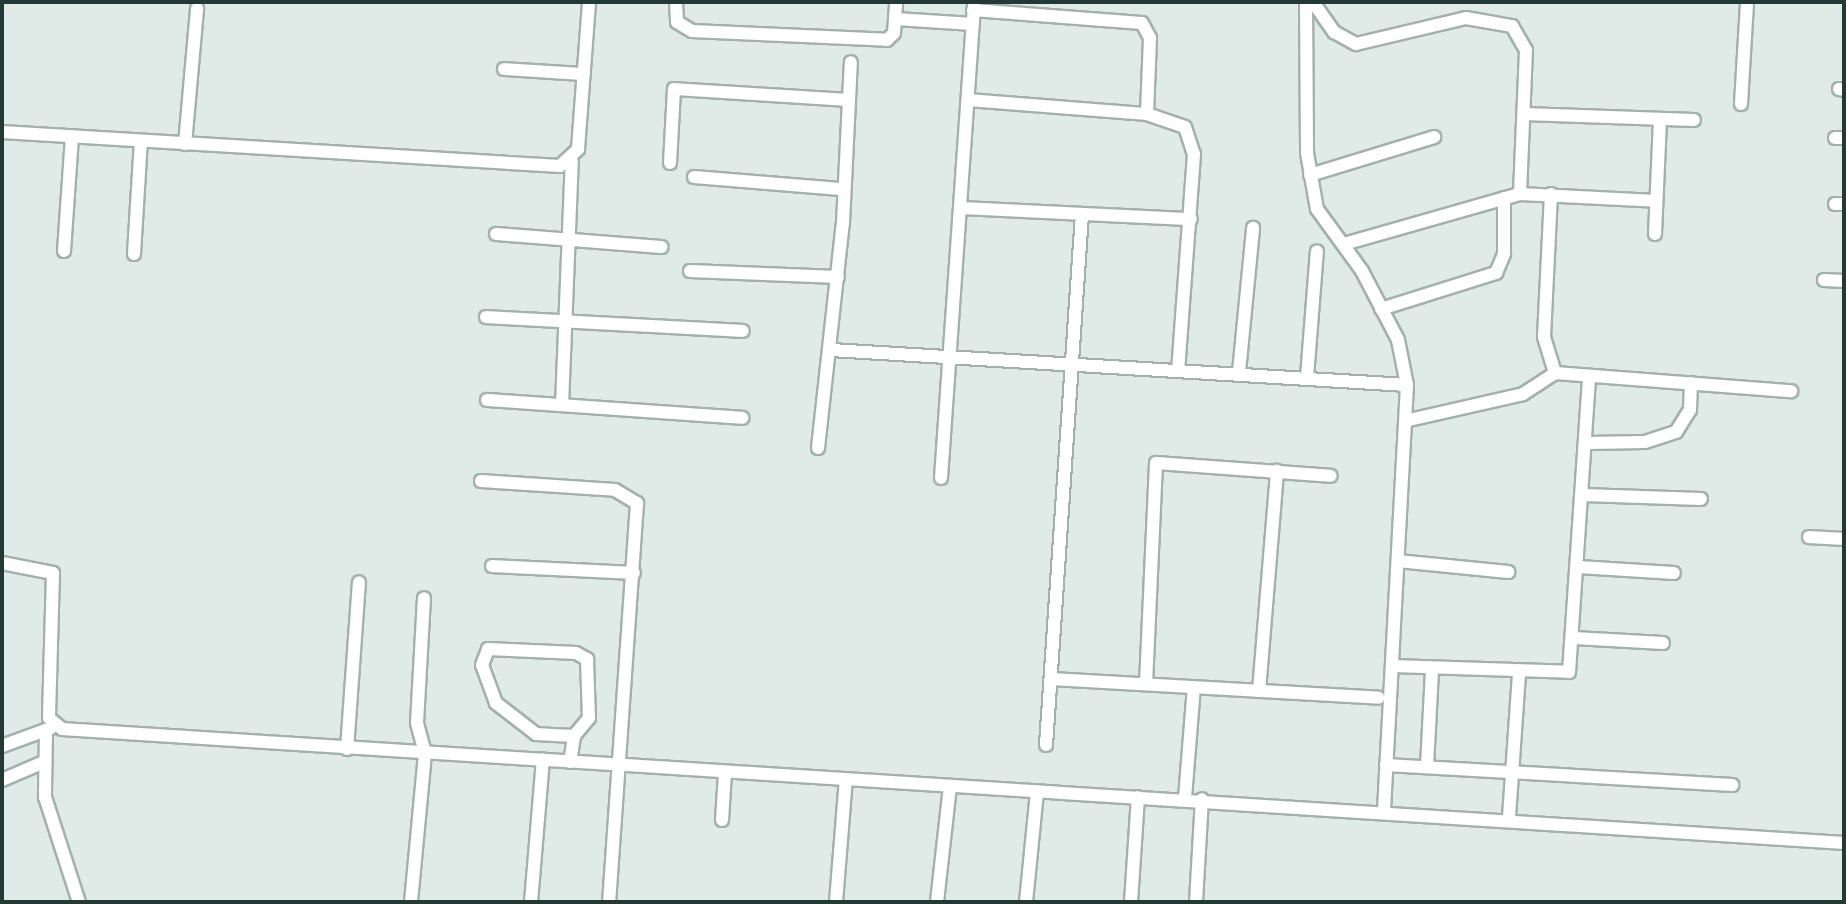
<!DOCTYPE html>
<html>
<head>
<meta charset="utf-8">
<style>
  body { margin:0 }
  #map { position:relative; width:1846px; height:904px; overflow:hidden; background:#e0eae7; font-family:"PT Sans",sans-serif }
  div>[style] { position:absolute }
  .roads { filter:drop-shadow(2px 0 #a3b1ae) drop-shadow(-2px 0 #a3b1ae) drop-shadow(0 2px #a3b1ae) drop-shadow(0 -2px #a3b1ae) }
  .street>* { height:12px; margin:-6px; padding:0 6px; transform-origin:6px; border-radius:6px; background:#fff }
  span { translate:-50% -50%; white-space:nowrap; text-align:center; line-height:1.15; -webkit-text-stroke:7px #f0f7f4; paint-order:stroke }
  .frame { position:absolute; inset:0; border:4px solid #223936; pointer-events:none }
</style>
</head>
<body>
<div id="map">
  <div class="roads">
    <div class="street">
      <i style="left:676px;top:2px;width:20px;rotate:87deg"></i>
      <i style="left:677px;top:22px;width:17px;rotate:31deg"></i>
      <i style="left:692px;top:31px;width:195px;rotate:2.6deg"></i>
      <i style="left:887px;top:40px;width:10px;rotate:-45deg"></i>
      <i style="left:894px;top:33px;width:31px;rotate:-86deg"></i>
      <i style="left:1306px;top:2px;width:151px;rotate:89.6deg"></i>
      <i style="left:1307px;top:153px;width:57px;rotate:79.9deg"></i>
      <i style="left:1317px;top:209px;width:77px;rotate:54deg"></i>
      <i style="left:1362px;top:271px;width:78px;rotate:62.4deg"></i>
      <i style="left:1398px;top:340px;width:46px;rotate:78.7deg"></i>
      <i style="left:1407px;top:385px;width:426px;rotate:93.1deg"></i>
      <i style="left:1313px;top:2px;width:37px;rotate:55deg"></i>
      <i style="left:1334px;top:32px;width:25px;rotate:29deg"></i>
      <i style="left:1356px;top:44px;width:113px;rotate:-13.3deg"></i>
      <i style="left:1466px;top:18px;width:47px;rotate:9.9deg"></i>
      <i style="left:1512px;top:26px;width:28px;rotate:60deg"></i>
      <i style="left:1526px;top:50px;width:144px;rotate:92.4deg"></i>
      <i style="left:973px;top:10px;width:169px;rotate:4.4deg"></i>
      <i style="left:1142px;top:23px;width:17px;rotate:62deg"></i>
      <i style="left:1150px;top:38px;width:76px;rotate:92.3deg"></i>
      <i style="left:896px;top:19px;width:77px;rotate:3.7deg"></i>
      <i style="left:504px;top:69px;width:80px;rotate:3.6deg"></i>
      <i style="left:1839px;top:89px;width:5px;rotate:11deg"></i>
      <i style="left:968px;top:100px;width:180px;rotate:4.5deg"></i>
      <i style="left:1147px;top:114px;width:40px;rotate:18.9deg"></i>
      <i style="left:1185px;top:127px;width:28px;rotate:72deg"></i>
      <i style="left:1194px;top:154px;width:217px;rotate:94.2deg"></i>
      <i style="left:1741px;top:104px;width:102px;rotate:-86.6deg"></i>
      <i style="left:1524px;top:114px;width:170px;rotate:2deg"></i>
      <i style="left:2px;top:132px;width:559px;rotate:3.49deg"></i>
      <i style="left:560px;top:166px;width:25px;rotate:-43deg"></i>
      <i style="left:578px;top:149px;width:147px;rotate:-85.7deg"></i>
      <i style="left:1835px;top:138px;width:9px"></i>
      <i style="left:185px;top:144px;width:136px;rotate:-84.9deg"></i>
      <i style="left:670px;top:163px;width:74px;rotate:-86.9deg"></i>
      <i style="left:674px;top:89px;width:173px;rotate:3.6deg"></i>
      <i style="left:1310px;top:175px;width:130px;rotate:-17deg"></i>
      <i style="left:694px;top:177px;width:147px;rotate:4.7deg"></i>
      <i style="left:1551px;top:194px;width:143px;rotate:92.8deg"></i>
      <i style="left:1544px;top:337px;width:38px;rotate:73deg"></i>
      <i style="left:1555px;top:373px;width:237px;rotate:4.4deg"></i>
      <i style="left:1835px;top:204px;width:9px"></i>
      <i style="left:963px;top:208px;width:228px;rotate:2.8deg"></i>
      <i style="left:496px;top:234px;width:166px;rotate:4.5deg"></i>
      <i style="left:1655px;top:234px;width:115px;rotate:-87.5deg"></i>
      <i style="left:1344px;top:244px;width:183px;rotate:-15.9deg"></i>
      <i style="left:1520px;top:194px;width:136px;rotate:2.9deg"></i>
      <i style="left:64px;top:251px;width:115px;rotate:-86deg"></i>
      <i style="left:134px;top:254px;width:113px;rotate:-86.5deg"></i>
      <i style="left:690px;top:271px;width:148px;rotate:2.3deg"></i>
      <i style="left:1824px;top:280px;width:20px;rotate:3deg"></i>
      <i style="left:1381px;top:309px;width:121px;rotate:-17.4deg"></i>
      <i style="left:1496px;top:273px;width:21px;rotate:-67deg"></i>
      <i style="left:1504px;top:254px;width:56px;rotate:-90deg"></i>
      <i style="left:486px;top:317px;width:257px;rotate:3.1deg"></i>
      <i style="left:831px;top:350px;width:577px;rotate:3.48deg"></i>
      <i style="left:1239px;top:372px;width:145px;rotate:-84.4deg"></i>
      <i style="left:1307px;top:377px;width:126px;rotate:-85.5deg"></i>
      <i style="left:487px;top:400px;width:256px;rotate:4deg"></i>
      <i style="left:562px;top:405px;width:244px;rotate:-87.7deg"></i>
      <i style="left:1409px;top:420px;width:117px;rotate:-12.8deg"></i>
      <i style="left:1523px;top:394px;width:38px;rotate:-33deg"></i>
      <i style="left:1588px;top:443px;width:57px;rotate:-1deg"></i>
      <i style="left:1645px;top:442px;width:33px;rotate:-18deg"></i>
      <i style="left:1676px;top:432px;width:26px;rotate:-58deg"></i>
      <i style="left:1690px;top:410px;width:27px;rotate:-88deg"></i>
      <i style="left:818px;top:448px;width:226px;rotate:-83.7deg"></i>
      <i style="left:843px;top:223px;width:161px;rotate:-87.2deg"></i>
      <i style="left:941px;top:478px;width:477px;rotate:-86deg"></i>
      <i style="left:481px;top:481px;width:134px;rotate:3.8deg"></i>
      <i style="left:615px;top:490px;width:26px;rotate:31deg"></i>
      <i style="left:637px;top:503px;width:400px;rotate:94deg"></i>
      <i style="left:1583px;top:495px;width:118px;rotate:1.9deg"></i>
      <i style="left:1809px;top:537px;width:35px;rotate:3deg"></i>
      <i style="left:1398px;top:561px;width:111px;rotate:5.7deg"></i>
      <i style="left:2px;top:563px;width:52px;rotate:11.1deg"></i>
      <i style="left:53px;top:573px;width:145px;rotate:91.6deg"></i>
      <i style="left:49px;top:718px;width:17px;rotate:40deg"></i>
      <i style="left:62px;top:729px;width:1786px;rotate:3.66deg"></i>
      <i style="left:492px;top:566px;width:142px;rotate:2.8deg"></i>
      <i style="left:1579px;top:567px;width:95px;rotate:3.6deg"></i>
      <i style="left:1574px;top:638px;width:89px;rotate:3.2deg"></i>
      <i style="left:1392px;top:666px;width:177px;rotate:1.9deg"></i>
      <i style="left:1569px;top:672px;width:292px;rotate:-86.1deg"></i>
      <i style="left:1053px;top:679px;width:326px;rotate:3.3deg"></i>
      <i style="left:1146px;top:684px;width:221px;rotate:-87.4deg"></i>
      <i style="left:1156px;top:463px;width:175px;rotate:4.2deg"></i>
      <i style="left:1259px;top:691px;width:221px;rotate:-85.3deg"></i>
      <i style="left:46px;top:730px;width:67px;rotate:90.9deg"></i>
      <i style="left:45px;top:797px;width:110px;rotate:72.1deg"></i>
      <i style="left:1046px;top:745px;width:532px;rotate:-86.12deg"></i>
      <i style="left:2px;top:746px;width:52px;rotate:-20.2deg"></i>
      <i style="left:347px;top:749px;width:167px;rotate:-85.9deg"></i>
      <i style="left:570px;top:762px;width:26px;rotate:-81deg"></i>
      <i style="left:574px;top:736px;width:38px;rotate:-177deg"></i>
      <i style="left:536px;top:734px;width:51px;rotate:-142.2deg"></i>
      <i style="left:496px;top:703px;width:40px;rotate:-110.2deg"></i>
      <i style="left:482px;top:665px;width:17px;rotate:-69deg"></i>
      <i style="left:488px;top:649px;width:88px;rotate:2.6deg"></i>
      <i style="left:576px;top:653px;width:13px;rotate:29deg"></i>
      <i style="left:587px;top:659px;width:59px;rotate:88.1deg"></i>
      <i style="left:589px;top:718px;width:23px;rotate:130deg"></i>
      <i style="left:1386px;top:765px;width:347px;rotate:3.3deg"></i>
      <i style="left:1427px;top:766px;width:97px;rotate:-87deg"></i>
      <i style="left:2px;top:780px;width:46px;rotate:-23.2deg"></i>
      <i style="left:1185px;top:798px;width:111px;rotate:-85.4deg"></i>
      <i style="left:1509px;top:817px;width:143px;rotate:-86deg"></i>
      <i style="left:722px;top:820px;width:48px;rotate:-86.4deg"></i>
      <i style="left:411px;top:902px;width:150px;rotate:-84.6deg"></i>
      <i style="left:425px;top:753px;width:31px;rotate:-105deg"></i>
      <i style="left:417px;top:723px;width:125px;rotate:-86.8deg"></i>
      <i style="left:531px;top:902px;width:143px;rotate:-85.2deg"></i>
      <i style="left:836px;top:902px;width:123px;rotate:-85.4deg"></i>
      <i style="left:937px;top:902px;width:117px;rotate:-83.6deg"></i>
      <i style="left:1026px;top:902px;width:111px;rotate:-84.3deg"></i>
      <i style="left:1131px;top:902px;width:105px;rotate:-86.2deg"></i>
      <i style="left:1196px;top:902px;width:103px;rotate:-86.7deg"></i>
    </div>
  </div>
  <div class="frame"></div>
</div>
</body>
</html>
